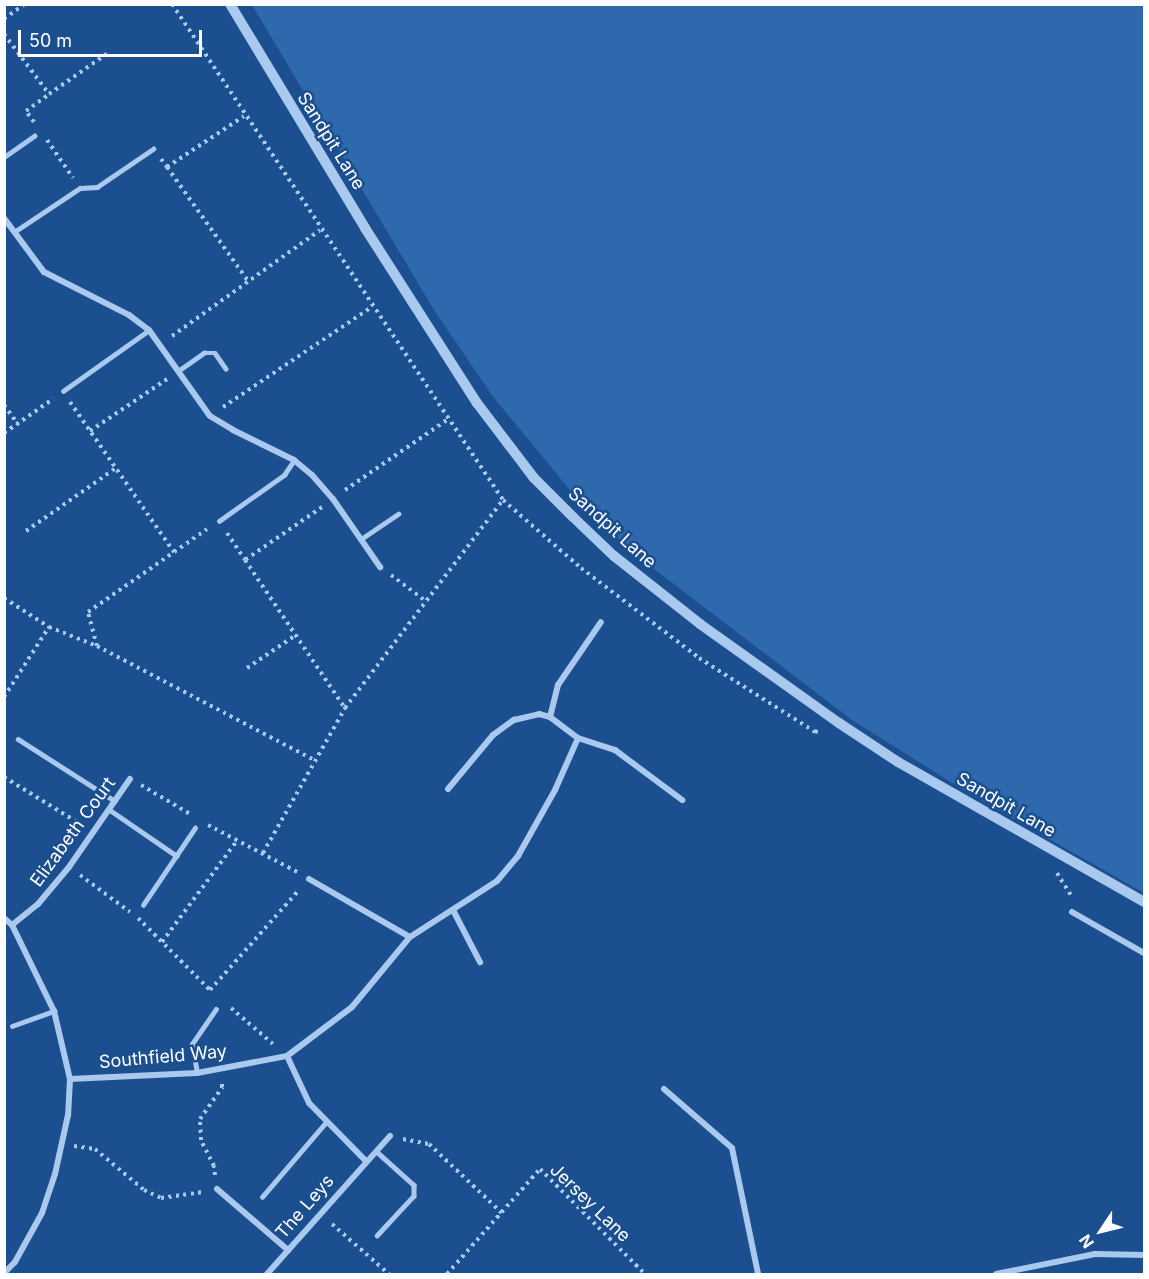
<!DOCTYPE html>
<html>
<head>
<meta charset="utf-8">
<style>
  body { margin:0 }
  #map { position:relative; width:1149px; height:1279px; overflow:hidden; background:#1b4f8f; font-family:Inter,sans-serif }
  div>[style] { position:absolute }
  .green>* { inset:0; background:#2e69ad }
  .path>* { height:4px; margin-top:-2px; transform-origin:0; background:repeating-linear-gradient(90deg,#a9c9ee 0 3px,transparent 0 7.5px) }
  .service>* { height:4.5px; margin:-2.25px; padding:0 2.25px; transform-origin:2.25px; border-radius:2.25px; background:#a9c9ee }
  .minor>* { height:6px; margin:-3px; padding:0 3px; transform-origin:3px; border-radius:3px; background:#a9c9ee }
  .tertiary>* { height:10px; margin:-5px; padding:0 5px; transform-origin:5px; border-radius:5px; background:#a9c9ee }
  span { translate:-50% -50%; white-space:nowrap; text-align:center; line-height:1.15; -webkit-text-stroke:5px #1b4f8f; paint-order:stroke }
  .street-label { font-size:18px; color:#fff }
  .frame { position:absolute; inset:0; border:6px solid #fff; pointer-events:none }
  .north { position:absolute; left:1071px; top:1201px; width:60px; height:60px; -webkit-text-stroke:4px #1b4f8f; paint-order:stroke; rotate:235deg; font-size:16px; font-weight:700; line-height:24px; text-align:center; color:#fff }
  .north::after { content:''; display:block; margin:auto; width:21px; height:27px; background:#fff; clip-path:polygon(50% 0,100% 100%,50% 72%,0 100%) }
  .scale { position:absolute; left:18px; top:30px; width:184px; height:27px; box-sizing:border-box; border:3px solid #fff; border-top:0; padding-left:8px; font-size:18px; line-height:21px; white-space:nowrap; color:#fff; -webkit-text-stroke:4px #1b4f8f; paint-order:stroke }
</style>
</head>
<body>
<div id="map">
  <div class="green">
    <i style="clip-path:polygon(252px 5px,1144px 5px,1144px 893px,970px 794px,852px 720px,633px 553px,569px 489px,491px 394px,434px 310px)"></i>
  </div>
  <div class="path">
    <i style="left:172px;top:4px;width:596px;rotate:56.28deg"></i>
    <i style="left:503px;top:500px;width:103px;rotate:41.1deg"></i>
    <i style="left:581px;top:568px;width:148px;rotate:37.3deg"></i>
    <i style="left:699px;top:658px;width:138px;rotate:32.5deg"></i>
    <i style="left:815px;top:732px;width:6px;rotate:-18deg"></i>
    <i style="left:4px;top:19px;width:26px;rotate:-36deg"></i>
    <i style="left:4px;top:34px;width:75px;rotate:53.1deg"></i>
    <i style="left:49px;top:94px;width:72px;rotate:-34.8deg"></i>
    <i style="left:34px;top:122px;width:14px;rotate:-126deg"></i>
    <i style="left:26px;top:111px;width:29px;rotate:-36deg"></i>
    <i style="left:47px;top:140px;width:46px;rotate:55.6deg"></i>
    <i style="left:161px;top:159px;width:10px;rotate:53deg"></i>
    <i style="left:167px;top:167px;width:92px;rotate:-33.5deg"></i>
    <i style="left:167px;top:167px;width:140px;rotate:54.6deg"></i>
    <i style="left:172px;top:336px;width:182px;rotate:-35.6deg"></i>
    <i style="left:70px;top:402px;width:183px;rotate:55.3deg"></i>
    <i style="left:4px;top:405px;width:24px;rotate:54deg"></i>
    <i style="left:223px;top:407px;width:179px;rotate:-33.9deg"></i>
    <i style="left:90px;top:431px;width:93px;rotate:-34deg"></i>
    <i style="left:4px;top:433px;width:60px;rotate:-34.8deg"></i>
    <i style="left:345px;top:490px;width:124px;rotate:-34.5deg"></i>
    <i style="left:322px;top:507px;width:93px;rotate:145.5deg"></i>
    <i style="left:245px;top:560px;width:179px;rotate:56deg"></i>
    <i style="left:26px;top:531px;width:110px;rotate:-35deg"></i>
    <i style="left:227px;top:533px;width:32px;rotate:56deg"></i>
    <i style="left:391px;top:575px;width:45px;rotate:36.9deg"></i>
    <i style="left:4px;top:598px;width:54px;rotate:32.8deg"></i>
    <i style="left:49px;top:627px;width:52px;rotate:21.6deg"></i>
    <i style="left:97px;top:646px;width:247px;rotate:27.7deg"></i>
    <i style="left:97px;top:646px;width:35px;rotate:-105deg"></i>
    <i style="left:88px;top:612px;width:145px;rotate:-34.9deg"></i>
    <i style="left:247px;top:668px;width:59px;rotate:-34deg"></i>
    <i style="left:4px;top:697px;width:83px;rotate:-57.3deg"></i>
    <i style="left:4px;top:777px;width:89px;rotate:31.7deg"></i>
    <i style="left:141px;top:785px;width:59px;rotate:30.5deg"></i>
    <i style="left:208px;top:825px;width:101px;rotate:27.8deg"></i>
    <i style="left:263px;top:853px;width:167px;rotate:-60.5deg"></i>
    <i style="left:345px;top:708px;width:261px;rotate:-52.8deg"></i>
    <i style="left:1057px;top:873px;width:28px;rotate:58deg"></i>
    <i style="left:80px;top:875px;width:62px;rotate:36.5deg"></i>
    <i style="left:138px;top:918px;width:103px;rotate:45deg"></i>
    <i style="left:162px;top:942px;width:124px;rotate:-53.5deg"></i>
    <i style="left:210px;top:990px;width:134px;rotate:-48.3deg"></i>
    <i style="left:231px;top:1008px;width:55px;rotate:40.6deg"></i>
    <i style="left:403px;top:1139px;width:26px;rotate:11deg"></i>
    <i style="left:429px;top:1144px;width:100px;rotate:43.4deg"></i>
    <i style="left:74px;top:1146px;width:21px;rotate:8deg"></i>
    <i style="left:95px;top:1149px;width:64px;rotate:39.9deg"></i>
    <i style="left:144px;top:1190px;width:19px;rotate:25deg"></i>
    <i style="left:161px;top:1198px;width:42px;rotate:-8.1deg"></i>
    <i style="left:215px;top:1175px;width:9px;rotate:-96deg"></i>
    <i style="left:214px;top:1166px;width:29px;rotate:-117deg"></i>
    <i style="left:201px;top:1140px;width:21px;rotate:-93deg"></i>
    <i style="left:200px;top:1119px;width:39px;rotate:-55deg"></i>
    <i style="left:222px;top:1087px;width:5px;rotate:-90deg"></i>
    <i style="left:332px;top:1224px;width:76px;rotate:41.3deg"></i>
    <i style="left:447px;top:1274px;width:140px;rotate:-48.5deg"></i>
    <i style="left:540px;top:1169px;width:148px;rotate:45deg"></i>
  </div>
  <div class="service">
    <i style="left:4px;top:157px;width:37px;rotate:-35deg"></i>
    <i style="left:14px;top:232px;width:79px;rotate:-33.7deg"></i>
    <i style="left:80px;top:188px;width:17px;rotate:-3deg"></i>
    <i style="left:97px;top:187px;width:68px;rotate:-34.2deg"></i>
    <i style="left:178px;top:371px;width:32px;rotate:-35deg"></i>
    <i style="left:204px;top:353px;width:11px"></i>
    <i style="left:215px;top:353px;width:19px;rotate:55deg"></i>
    <i style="left:63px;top:391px;width:105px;rotate:-35.3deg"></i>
    <i style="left:219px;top:521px;width:80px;rotate:-35.3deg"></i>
    <i style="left:284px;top:475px;width:18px;rotate:-56deg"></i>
    <i style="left:361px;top:539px;width:45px;rotate:-34deg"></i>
    <i style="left:18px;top:739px;width:115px;rotate:32.6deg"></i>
    <i style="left:110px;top:810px;width:81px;rotate:34.5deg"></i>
    <i style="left:143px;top:905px;width:93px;rotate:-56deg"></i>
    <i style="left:12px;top:1026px;width:45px;rotate:-19.7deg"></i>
    <i style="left:197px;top:1073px;width:29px;rotate:-100deg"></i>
    <i style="left:192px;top:1044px;width:42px;rotate:-55.6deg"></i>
    <i style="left:376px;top:1151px;width:51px;rotate:41.8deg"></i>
    <i style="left:414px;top:1185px;width:11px;rotate:90deg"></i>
    <i style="left:414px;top:1196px;width:54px;rotate:132.8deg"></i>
    <i style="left:262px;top:1197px;width:99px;rotate:-49.5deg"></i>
  </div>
  <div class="minor">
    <i style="left:4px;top:218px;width:67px;rotate:53.5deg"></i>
    <i style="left:44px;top:272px;width:95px;rotate:26.8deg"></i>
    <i style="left:129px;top:315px;width:25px;rotate:37deg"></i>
    <i style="left:149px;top:330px;width:105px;rotate:54.7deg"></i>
    <i style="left:210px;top:416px;width:27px;rotate:31deg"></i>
    <i style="left:233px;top:430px;width:68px;rotate:26.2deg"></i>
    <i style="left:294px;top:460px;width:23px;rotate:40deg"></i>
    <i style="left:312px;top:475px;width:32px;rotate:49deg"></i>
    <i style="left:333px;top:499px;width:83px;rotate:55.3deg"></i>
    <i style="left:550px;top:717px;width:33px;rotate:-76deg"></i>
    <i style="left:558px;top:685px;width:76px;rotate:-55.7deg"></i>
    <i style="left:448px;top:789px;width:70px;rotate:-50.2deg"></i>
    <i style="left:493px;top:735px;width:26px;rotate:-36deg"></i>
    <i style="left:514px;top:720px;width:26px;rotate:-13deg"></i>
    <i style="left:539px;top:714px;width:11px;rotate:15deg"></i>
    <i style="left:550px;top:717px;width:35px;rotate:37deg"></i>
    <i style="left:578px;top:738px;width:39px;rotate:18deg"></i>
    <i style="left:615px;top:750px;width:84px;rotate:36.7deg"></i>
    <i style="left:309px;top:879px;width:116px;rotate:29.9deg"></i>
    <i style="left:453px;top:910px;width:59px;rotate:62.6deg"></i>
    <i style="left:1072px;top:912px;width:83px;rotate:29.7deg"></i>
    <i style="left:4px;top:918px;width:11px;rotate:41deg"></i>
    <i style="left:12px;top:925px;width:96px;rotate:64deg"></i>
    <i style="left:54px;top:1011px;width:70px;rotate:76.8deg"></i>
    <i style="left:70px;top:1079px;width:36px;rotate:93deg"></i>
    <i style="left:68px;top:1115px;width:60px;rotate:102.4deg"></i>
    <i style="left:55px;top:1174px;width:41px;rotate:108.4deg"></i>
    <i style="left:42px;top:1213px;width:56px;rotate:118.9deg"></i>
    <i style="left:15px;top:1262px;width:16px;rotate:135deg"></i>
    <i style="left:12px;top:925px;width:33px;rotate:-39deg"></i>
    <i style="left:38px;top:904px;width:48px;rotate:-50deg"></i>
    <i style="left:69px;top:867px;width:107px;rotate:-55.3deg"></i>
    <i style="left:287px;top:1056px;width:52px;rotate:64.9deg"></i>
    <i style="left:309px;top:1103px;width:81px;rotate:45.5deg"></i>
    <i style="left:70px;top:1079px;width:127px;rotate:-2.7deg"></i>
    <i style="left:197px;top:1073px;width:92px;rotate:-10.7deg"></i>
    <i style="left:287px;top:1056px;width:81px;rotate:-37deg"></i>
    <i style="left:352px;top:1007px;width:91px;rotate:-50.4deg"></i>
    <i style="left:410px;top:937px;width:103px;rotate:-32.8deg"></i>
    <i style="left:497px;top:881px;width:33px;rotate:-50deg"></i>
    <i style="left:518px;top:856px;width:76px;rotate:-60.7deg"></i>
    <i style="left:555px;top:790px;width:57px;rotate:-66.1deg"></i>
    <i style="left:664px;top:1089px;width:90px;rotate:40.9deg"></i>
    <i style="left:732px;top:1148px;width:129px;rotate:78.3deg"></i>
    <i style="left:217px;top:1189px;width:94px;rotate:40.7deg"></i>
    <i style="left:267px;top:1274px;width:185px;rotate:-48.3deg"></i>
    <i style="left:996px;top:1274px;width:101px;rotate:-11.4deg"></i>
    <i style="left:1095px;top:1254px;width:49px;rotate:1.2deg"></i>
  </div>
  <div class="tertiary">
    <i style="left:230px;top:4px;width:262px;rotate:58.9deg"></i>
    <i style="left:365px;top:228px;width:208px;rotate:57.4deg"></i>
    <i style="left:477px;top:403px;width:94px;rotate:52.8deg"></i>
    <i style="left:534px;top:478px;width:55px;rotate:45deg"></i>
    <i style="left:573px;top:517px;width:57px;rotate:43.6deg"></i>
    <i style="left:614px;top:556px;width:110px;rotate:38.3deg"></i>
    <i style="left:700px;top:624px;width:171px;rotate:35.5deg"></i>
    <i style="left:839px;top:723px;width:71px;rotate:33.5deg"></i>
    <i style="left:898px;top:762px;width:283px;rotate:29.6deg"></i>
  </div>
  <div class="street-label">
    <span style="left:331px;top:141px;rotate:58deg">Sandpit Lane</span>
    <span style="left:612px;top:528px;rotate:42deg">Sandpit Lane</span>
    <span style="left:1006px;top:805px;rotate:30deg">Sandpit Lane</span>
    <span style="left:73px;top:832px;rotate:-54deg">Elizabeth Court</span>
    <span style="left:163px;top:1057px;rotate:-5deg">Southfield Way</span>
    <span style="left:590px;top:1203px;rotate:44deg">Jersey Lane</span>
    <span style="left:305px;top:1207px;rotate:-49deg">The Leys</span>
  </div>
  <div class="frame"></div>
  <div class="north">N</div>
  <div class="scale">50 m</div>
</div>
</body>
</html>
